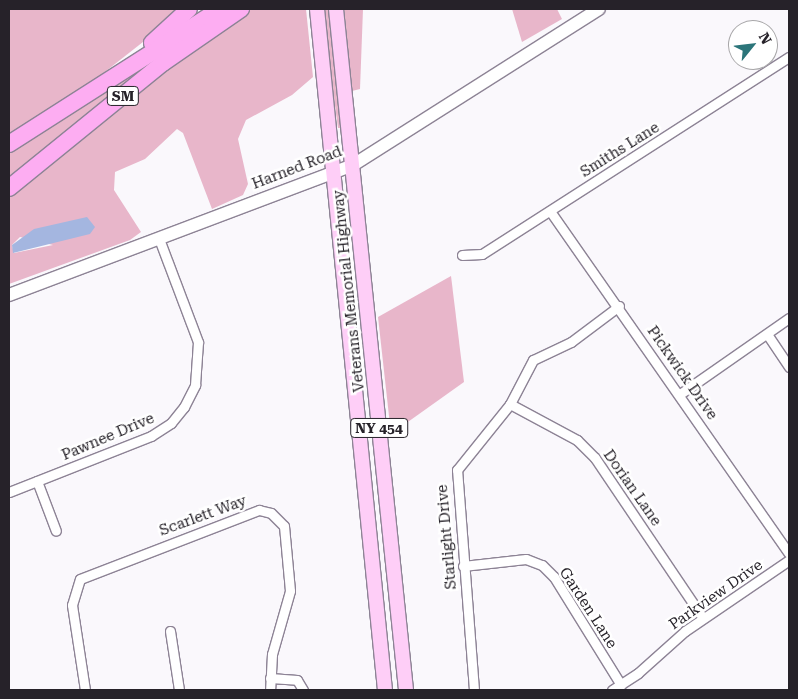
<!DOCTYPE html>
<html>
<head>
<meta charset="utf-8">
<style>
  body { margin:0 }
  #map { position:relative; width:798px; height:699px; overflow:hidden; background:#faf8fc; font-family:"Roboto Serif",serif }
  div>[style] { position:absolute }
  .green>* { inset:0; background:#e8b6ca }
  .water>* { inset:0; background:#a4b6e0 }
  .roads { filter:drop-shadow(1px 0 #8d8395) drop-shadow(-1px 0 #8d8395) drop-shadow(0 1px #8d8395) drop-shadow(0 -1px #8d8395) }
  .street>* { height:9px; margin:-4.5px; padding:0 4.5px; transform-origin:4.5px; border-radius:4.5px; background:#fff }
  .secondary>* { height:12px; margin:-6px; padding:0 6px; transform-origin:6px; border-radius:6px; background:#fff }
  .primary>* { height:14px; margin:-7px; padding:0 7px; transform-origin:7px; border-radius:7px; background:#fecef7 }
  .highway>* { height:16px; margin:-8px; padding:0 8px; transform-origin:8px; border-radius:8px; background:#fdadf2 }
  span { translate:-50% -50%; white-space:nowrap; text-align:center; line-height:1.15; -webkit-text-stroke:5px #fff; paint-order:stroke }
  .shield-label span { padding:1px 4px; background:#fff; border:1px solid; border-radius:4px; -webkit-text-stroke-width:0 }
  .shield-label { font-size:14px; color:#262229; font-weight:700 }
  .street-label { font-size:15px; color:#262229 }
  .frame { position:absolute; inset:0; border:10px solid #262229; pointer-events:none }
  .north { position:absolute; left:728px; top:20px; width:50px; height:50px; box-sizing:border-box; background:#fff; border:1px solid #a8a7a9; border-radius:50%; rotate:61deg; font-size:14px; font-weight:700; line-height:20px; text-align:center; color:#262229 }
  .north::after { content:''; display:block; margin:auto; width:18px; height:22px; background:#2c757a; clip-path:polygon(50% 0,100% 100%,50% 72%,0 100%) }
</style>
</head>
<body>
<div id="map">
  <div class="green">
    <i style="clip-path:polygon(9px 9px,185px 9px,92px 82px,9px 136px)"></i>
    <i style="clip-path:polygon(evenodd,247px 9px,306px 9px,313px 77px,292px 95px,246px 120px,238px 139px,248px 184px,243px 195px,212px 209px,183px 133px,177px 129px,145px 159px,115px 172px,114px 190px,141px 232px,130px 240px,9px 284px,9px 196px,106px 115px,247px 9px,20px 237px,53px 245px,14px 253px,12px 245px,20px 237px)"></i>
    <i style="clip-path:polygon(322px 9px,330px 9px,342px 128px,338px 128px)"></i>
    <i style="clip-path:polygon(344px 9px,363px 9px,360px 89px,352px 91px)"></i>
    <i style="clip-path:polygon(512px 9px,557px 9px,562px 19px,522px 42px)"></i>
    <i style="clip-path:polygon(214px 17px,9px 183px,9px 151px)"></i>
    <i style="clip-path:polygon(451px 276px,464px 382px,391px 434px,378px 317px)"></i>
  </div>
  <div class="water">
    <i style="clip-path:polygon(87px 217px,95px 227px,90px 234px,13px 253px,12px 245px,34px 229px)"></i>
  </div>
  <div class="roads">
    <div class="street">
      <i style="left:550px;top:211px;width:417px;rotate:55.1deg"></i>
      <i style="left:462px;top:255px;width:20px;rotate:-3deg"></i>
      <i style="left:482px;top:254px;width:365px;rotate:-32.7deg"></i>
      <i style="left:767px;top:334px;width:40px;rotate:56deg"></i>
      <i style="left:680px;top:394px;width:133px;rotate:-34.9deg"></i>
      <i style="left:510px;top:404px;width:76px;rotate:28.2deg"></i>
      <i style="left:577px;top:440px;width:25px;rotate:45deg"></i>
      <i style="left:595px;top:458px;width:193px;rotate:56deg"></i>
      <i style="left:37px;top:481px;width:53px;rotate:69.2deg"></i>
      <i style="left:9px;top:492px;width:153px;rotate:-21.5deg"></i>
      <i style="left:151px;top:436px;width:24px;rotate:-33deg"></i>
      <i style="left:171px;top:423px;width:21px;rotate:-51deg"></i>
      <i style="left:184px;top:407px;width:25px;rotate:-63deg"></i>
      <i style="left:195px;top:385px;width:43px;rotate:-86deg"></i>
      <i style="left:198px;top:342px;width:110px;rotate:-110.7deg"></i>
      <i style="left:463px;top:566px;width:63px;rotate:-6.3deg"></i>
      <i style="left:526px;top:559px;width:17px;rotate:21deg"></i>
      <i style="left:542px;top:565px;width:17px;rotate:45deg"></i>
      <i style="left:554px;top:577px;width:127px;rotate:58.2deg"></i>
      <i style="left:170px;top:631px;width:60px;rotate:81.3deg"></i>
      <i style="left:270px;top:678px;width:27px;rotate:4deg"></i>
      <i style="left:297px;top:680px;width:12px;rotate:59deg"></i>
      <i style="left:85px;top:690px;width:86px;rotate:-98.7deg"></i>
      <i style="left:72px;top:605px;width:27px;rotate:-73deg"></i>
      <i style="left:80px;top:579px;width:192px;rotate:-21.1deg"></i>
      <i style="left:259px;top:510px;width:12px;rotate:14deg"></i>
      <i style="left:271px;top:513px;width:18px;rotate:45deg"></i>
      <i style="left:284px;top:526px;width:65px;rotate:84.7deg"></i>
      <i style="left:290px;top:591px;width:66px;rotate:105.9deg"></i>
      <i style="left:272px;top:654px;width:36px;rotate:93deg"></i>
      <i style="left:474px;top:690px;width:221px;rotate:-94.4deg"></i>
      <i style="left:457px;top:470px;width:85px;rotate:-51.2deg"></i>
      <i style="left:510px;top:404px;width:50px;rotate:-62.4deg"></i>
      <i style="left:533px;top:360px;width:42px;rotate:-25.3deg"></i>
      <i style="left:571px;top:342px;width:60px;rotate:-36.9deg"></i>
      <i style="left:612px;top:690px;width:31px;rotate:-33deg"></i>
      <i style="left:638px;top:673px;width:63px;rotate:-41.8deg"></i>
      <i style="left:685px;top:631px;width:126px;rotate:-34.3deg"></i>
    </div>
    <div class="secondary">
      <i style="left:9px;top:295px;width:368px;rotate:-20.7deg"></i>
      <i style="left:353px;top:165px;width:291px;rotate:-32.4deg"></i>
    </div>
    <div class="primary">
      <i style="left:317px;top:9px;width:684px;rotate:84.3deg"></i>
      <i style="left:336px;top:9px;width:685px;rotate:84.13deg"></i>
    </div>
    <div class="highway">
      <i style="left:152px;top:43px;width:50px;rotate:-42.6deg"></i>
      <i style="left:9px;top:144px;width:250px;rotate:-32.6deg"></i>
      <i style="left:9px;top:188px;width:198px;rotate:-39.1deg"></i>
      <i style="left:163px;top:63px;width:95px;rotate:-34.7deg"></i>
    </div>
  </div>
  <div class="shield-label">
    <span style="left:123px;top:96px">SM</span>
    <span style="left:379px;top:428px">NY 454</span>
  </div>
  <div class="street-label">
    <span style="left:620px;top:150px;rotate:-32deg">Smiths Lane</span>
    <span style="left:297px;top:168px;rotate:-21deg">Harned Road</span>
    <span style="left:349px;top:291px;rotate:-96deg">Veterans Memorial Highway</span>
    <span style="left:682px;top:373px;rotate:55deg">Pickwick Drive</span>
    <span style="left:108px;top:437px;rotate:-23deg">Pawnee Drive</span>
    <span style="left:632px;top:488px;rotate:55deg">Dorian Lane</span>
    <span style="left:203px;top:516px;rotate:-20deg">Scarlett Way</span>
    <span style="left:447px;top:537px;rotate:-95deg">Starlight Drive</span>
    <span style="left:716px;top:595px;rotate:-35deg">Parkview Drive</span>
    <span style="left:588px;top:608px;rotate:57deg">Garden Lane</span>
  </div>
  <div class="frame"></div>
  <div class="north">N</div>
</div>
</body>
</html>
